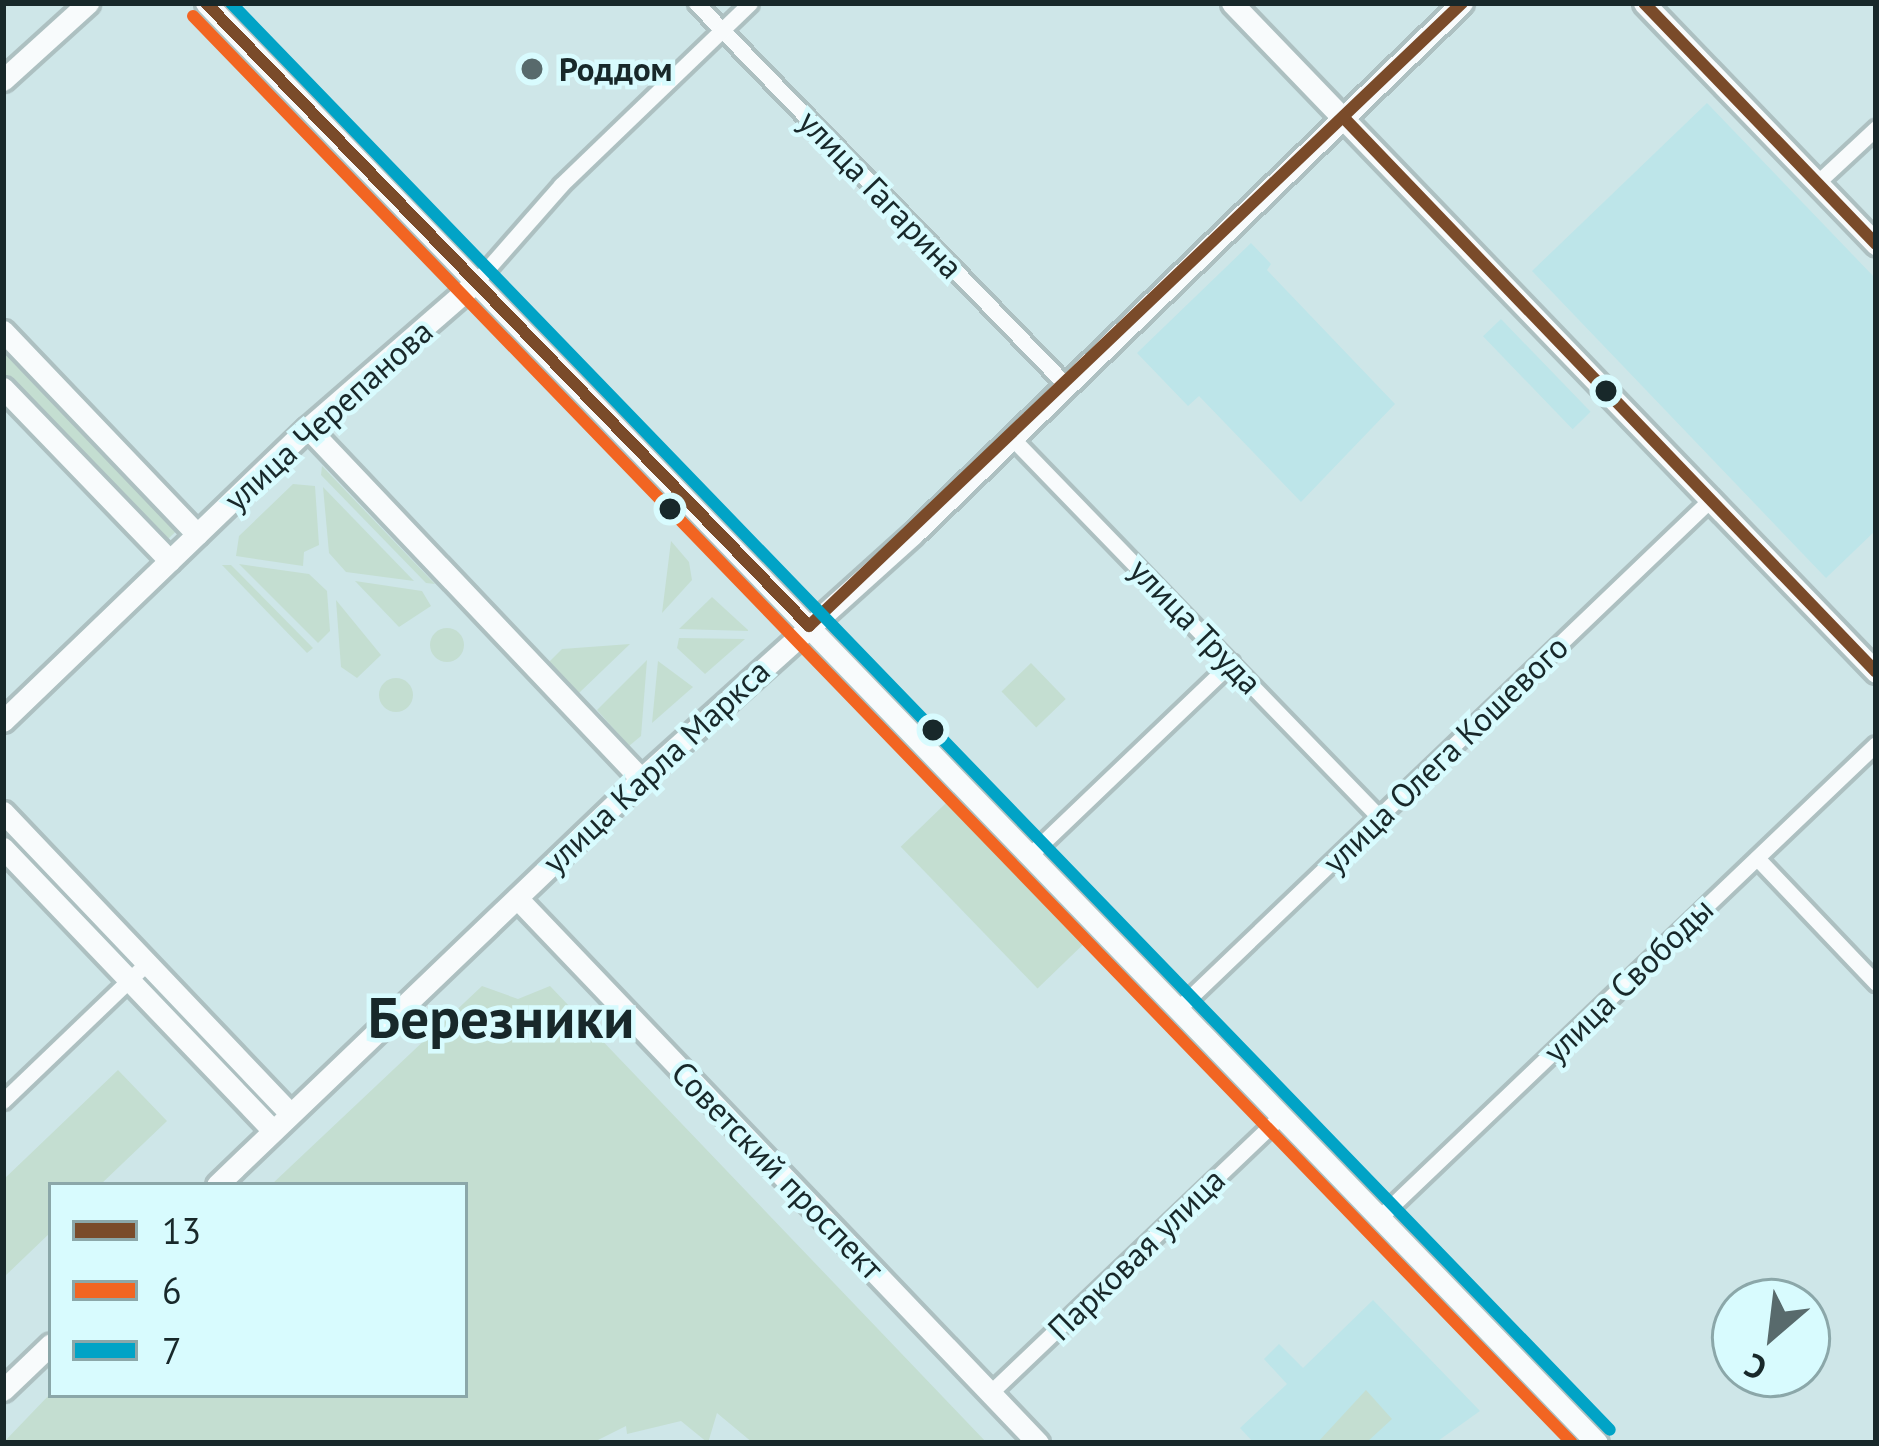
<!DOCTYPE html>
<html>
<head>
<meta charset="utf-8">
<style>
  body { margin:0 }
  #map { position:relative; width:1879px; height:1446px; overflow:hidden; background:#cee6e8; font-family:"PT Sans",sans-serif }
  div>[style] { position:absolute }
  .built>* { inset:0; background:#bde5e9; transform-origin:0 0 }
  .green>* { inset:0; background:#c4ded1; transform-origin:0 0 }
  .round { border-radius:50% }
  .roads { filter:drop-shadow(3px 0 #adc0c1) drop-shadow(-3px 0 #adc0c1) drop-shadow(0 3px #adc0c1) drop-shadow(0 -3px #adc0c1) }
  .street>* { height:15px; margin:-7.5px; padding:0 7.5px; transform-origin:7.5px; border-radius:7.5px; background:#f8fbfc }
  .secondary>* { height:21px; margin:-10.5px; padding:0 10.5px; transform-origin:10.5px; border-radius:10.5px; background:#f8fbfc }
  .bus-1>* { height:12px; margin:-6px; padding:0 6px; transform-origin:6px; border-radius:6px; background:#7a4b2a }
  .bus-2>* { height:12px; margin:-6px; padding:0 6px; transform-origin:6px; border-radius:6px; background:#f26522 }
  .bus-3>* { height:12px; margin:-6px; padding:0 6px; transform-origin:6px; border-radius:6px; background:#01a3c6 }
  .dots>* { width:33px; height:33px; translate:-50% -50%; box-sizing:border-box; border:6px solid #d8fbfe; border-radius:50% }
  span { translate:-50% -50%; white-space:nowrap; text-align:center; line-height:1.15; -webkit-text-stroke:9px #d8fbfe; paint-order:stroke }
  .poi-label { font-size:33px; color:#18282a; font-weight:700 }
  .left { translate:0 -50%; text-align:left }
  .street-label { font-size:33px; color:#18282a }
  .town-label { font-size:57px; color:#18282a; font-weight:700 }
  .frame { position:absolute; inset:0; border:6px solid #18282a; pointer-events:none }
  .legend { position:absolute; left:48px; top:1182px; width:420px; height:216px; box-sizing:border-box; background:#d8fbfe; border:3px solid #8ba7a9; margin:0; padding:15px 21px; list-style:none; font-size:36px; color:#18282a }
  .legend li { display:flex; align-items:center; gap:24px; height:60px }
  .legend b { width:60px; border:3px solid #8ba7a9 }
  .north { position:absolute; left:1711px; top:1278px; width:120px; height:120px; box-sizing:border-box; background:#d8fbfe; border:3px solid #8ba7a9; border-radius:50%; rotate:208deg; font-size:33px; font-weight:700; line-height:48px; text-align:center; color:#18282a }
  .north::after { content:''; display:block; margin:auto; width:42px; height:54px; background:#586a6c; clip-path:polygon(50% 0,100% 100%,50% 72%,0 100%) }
</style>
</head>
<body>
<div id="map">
  <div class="built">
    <i style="clip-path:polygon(1707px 103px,1876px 279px,1876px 530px,1826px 578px,1532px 271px)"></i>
    <i style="clip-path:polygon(1251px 243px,1271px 264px,1267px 270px,1395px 404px,1301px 502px,1199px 396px,1188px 406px,1137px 353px)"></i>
    <i style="left:1501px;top:319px;width:129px;height:25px;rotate:46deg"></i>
    <i style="clip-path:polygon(1373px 1300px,1480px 1411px,1435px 1443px,1254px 1443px,1240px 1428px,1287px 1384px,1264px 1359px,1279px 1344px,1303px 1368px)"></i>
  </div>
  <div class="green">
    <i style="left:3px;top:337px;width:260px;height:44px;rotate:46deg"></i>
    <i style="clip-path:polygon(322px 466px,435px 584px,426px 583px,321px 475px)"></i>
    <i style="clip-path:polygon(293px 484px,315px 486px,319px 545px,304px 552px,303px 566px,236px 556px,239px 536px)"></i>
    <i style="clip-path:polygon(323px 487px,414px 581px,346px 572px,329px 553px)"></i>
    <i style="clip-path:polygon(671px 541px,689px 562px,692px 580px,662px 613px)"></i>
    <i style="clip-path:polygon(239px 564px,309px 574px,327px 591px,330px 631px,318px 643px)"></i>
    <i style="clip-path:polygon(222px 565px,231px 565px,313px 648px,307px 653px)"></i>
    <i style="clip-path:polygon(355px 581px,422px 591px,431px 606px,399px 627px)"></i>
    <i style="clip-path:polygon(712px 597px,748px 630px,748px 631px,679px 629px)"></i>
    <i style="clip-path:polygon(336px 600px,381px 655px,357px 678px,341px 667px)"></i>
    <i class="round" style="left:430px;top:628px;width:34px;height:34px"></i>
    <i style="clip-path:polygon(679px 638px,745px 639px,705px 674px,677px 648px)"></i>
    <i style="clip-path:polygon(630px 644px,579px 693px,549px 662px,562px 649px)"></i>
    <i style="clip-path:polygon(647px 660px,641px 736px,629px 746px,597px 710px)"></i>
    <i style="clip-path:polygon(658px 661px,693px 687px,652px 723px)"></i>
    <i style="left:1031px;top:663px;width:50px;height:41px;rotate:46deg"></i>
    <i class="round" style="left:379px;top:678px;width:34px;height:34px"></i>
    <i style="left:946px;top:803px;width:197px;height:63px;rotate:46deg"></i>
    <i style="clip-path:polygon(482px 986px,518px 999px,550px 986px,987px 1443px,753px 1443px,717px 1413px,708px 1443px,681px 1421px,627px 1434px,626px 1426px,592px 1443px,3px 1443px,51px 1393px,465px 1395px,465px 1185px,271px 1185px)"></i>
    <i style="clip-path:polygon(118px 1070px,167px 1121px,100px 1185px,51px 1185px,51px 1232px,3px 1278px,3px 1180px)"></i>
    <i style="clip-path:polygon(1366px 1390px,1392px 1419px,1366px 1443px,1317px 1443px)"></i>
  </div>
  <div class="roads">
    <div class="street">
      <i style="left:696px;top:3px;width:532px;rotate:45.91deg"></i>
      <i style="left:1817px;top:183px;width:81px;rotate:-43deg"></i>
      <i style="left:475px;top:283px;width:130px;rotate:-48.7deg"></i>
      <i style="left:561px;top:185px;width:262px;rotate:-43.9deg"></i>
      <i style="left:1011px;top:437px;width:529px;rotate:45.92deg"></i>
      <i style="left:1031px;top:854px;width:277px;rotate:-43.7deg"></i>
      <i style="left:1757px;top:858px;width:173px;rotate:46.4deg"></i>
      <i style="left:1179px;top:1008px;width:735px;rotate:-43.73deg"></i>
      <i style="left:3px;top:1101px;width:199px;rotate:-43.8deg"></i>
      <i style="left:1380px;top:1217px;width:685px;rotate:-43.64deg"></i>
      <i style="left:990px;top:1393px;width:403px;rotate:-43.6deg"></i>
    </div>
    <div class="secondary">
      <i style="left:206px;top:3px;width:2002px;rotate:45.99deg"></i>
      <i style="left:1232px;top:3px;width:929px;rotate:46.09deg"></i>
      <i style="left:1644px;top:3px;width:335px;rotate:46.1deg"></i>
      <i style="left:3px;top:80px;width:115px;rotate:-42.2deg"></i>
      <i style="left:3px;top:331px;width:281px;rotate:46.3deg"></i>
      <i style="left:3px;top:388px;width:240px;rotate:46deg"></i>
      <i style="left:308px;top:428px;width:484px;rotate:46.5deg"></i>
      <i style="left:3px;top:721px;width:423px;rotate:-43.9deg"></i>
      <i style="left:308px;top:428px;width:221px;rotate:-41deg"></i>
      <i style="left:3px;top:812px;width:417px;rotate:46.4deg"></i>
      <i style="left:3px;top:848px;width:391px;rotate:46.3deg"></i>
      <i style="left:517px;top:898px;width:754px;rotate:46.29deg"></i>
      <i style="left:217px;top:1185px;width:587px;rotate:-43.76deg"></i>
      <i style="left:641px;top:779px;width:365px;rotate:-42deg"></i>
      <i style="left:912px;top:535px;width:765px;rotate:-44.05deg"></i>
      <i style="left:3px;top:1390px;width:66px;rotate:-43.8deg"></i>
    </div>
  </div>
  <div class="bus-1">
    <i style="left:206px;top:3px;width:867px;rotate:45.93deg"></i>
    <i style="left:1644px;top:3px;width:335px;rotate:46.1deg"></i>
    <i style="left:1344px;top:118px;width:768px;rotate:46.16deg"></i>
    <i style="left:809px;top:626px;width:903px;rotate:-43.65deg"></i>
  </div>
  <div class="bus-2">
    <i style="left:193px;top:16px;width:1984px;rotate:45.98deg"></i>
  </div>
  <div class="bus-3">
    <i style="left:231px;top:3px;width:1984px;rotate:45.98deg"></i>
  </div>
  <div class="dots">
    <i style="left:532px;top:69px;background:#586a6c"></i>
    <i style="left:1606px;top:391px;background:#18282a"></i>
    <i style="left:670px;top:509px;background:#18282a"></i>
    <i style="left:933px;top:730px;background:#18282a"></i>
  </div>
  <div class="poi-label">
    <span class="left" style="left:559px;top:69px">Роддом</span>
  </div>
  <div class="street-label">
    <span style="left:881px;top:194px;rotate:46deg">улица Гагарина</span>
    <span style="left:328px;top:415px;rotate:-42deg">улица Черепанова</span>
    <span style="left:1196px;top:626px;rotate:46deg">улица Труда</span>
    <span style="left:1445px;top:754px;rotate:-44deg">улица Олега Кошевого</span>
    <span style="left:656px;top:766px;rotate:-43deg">улица Карла Маркса</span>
    <span style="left:1628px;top:980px;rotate:-44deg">улица Свободы</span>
    <span style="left:778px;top:1170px;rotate:46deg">Советский проспект</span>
    <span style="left:1136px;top:1254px;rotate:-44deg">Парковая улица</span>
  </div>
  <div class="town-label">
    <span style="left:501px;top:1018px">Березники</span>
  </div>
  <div class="frame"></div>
  <ul class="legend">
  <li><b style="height:15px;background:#7a4b2a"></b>13</li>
  <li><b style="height:15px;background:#f26522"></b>6</li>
  <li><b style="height:15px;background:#01a3c6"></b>7</li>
  </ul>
  <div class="north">С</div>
</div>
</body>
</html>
